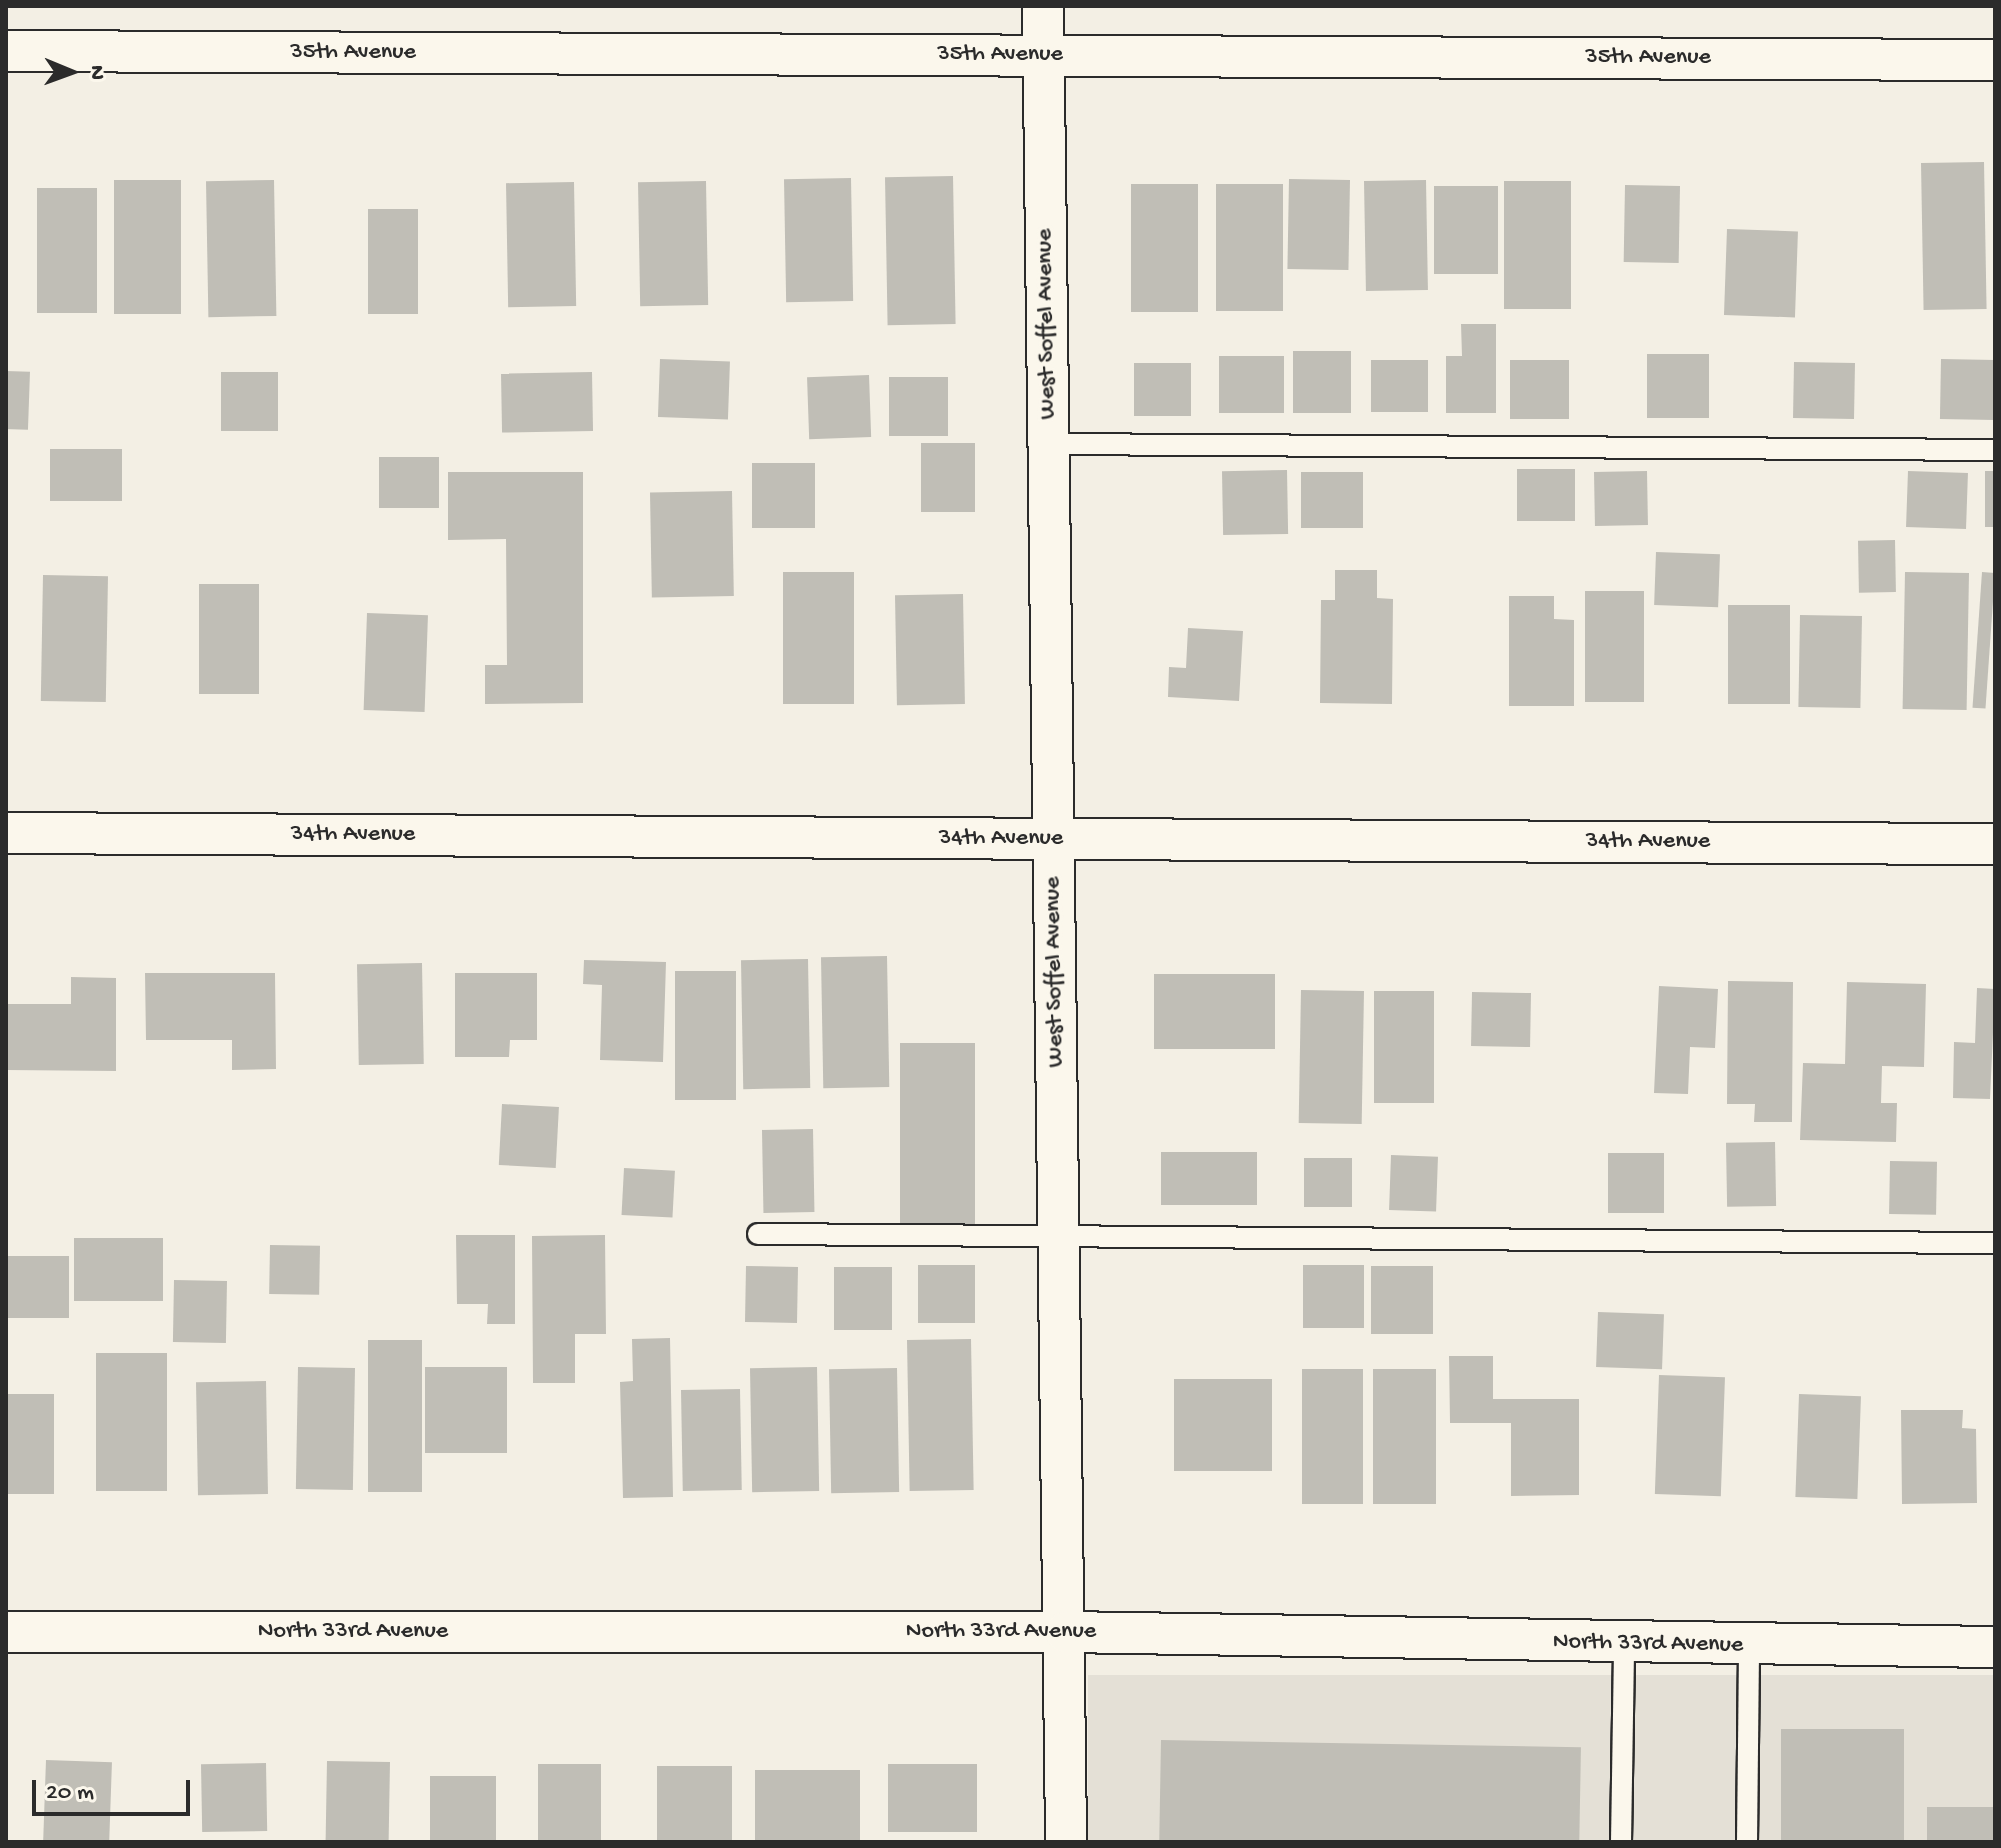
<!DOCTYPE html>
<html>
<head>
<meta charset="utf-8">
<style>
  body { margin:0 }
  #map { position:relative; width:2001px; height:1848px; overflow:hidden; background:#f3efe4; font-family:"Gochi Hand",sans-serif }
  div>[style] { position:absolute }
  .built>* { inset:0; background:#e4e0d6; transform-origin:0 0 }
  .building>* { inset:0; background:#c0beb6; transform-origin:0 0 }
  .roads { filter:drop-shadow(2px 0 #2b2b2b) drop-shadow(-2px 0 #2b2b2b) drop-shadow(0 2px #2b2b2b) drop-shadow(0 -2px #2b2b2b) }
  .lane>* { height:20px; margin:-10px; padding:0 10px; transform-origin:10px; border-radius:10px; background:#fbf7ec }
  .street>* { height:40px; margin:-20px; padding:0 20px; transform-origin:20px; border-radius:20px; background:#fbf7ec }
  span { translate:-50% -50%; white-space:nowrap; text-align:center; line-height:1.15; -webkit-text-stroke:7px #fbf7ec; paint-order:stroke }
  .street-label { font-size:24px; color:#2b2b2b }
  .frame { position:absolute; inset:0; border:8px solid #2b2b2b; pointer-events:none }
  .north { position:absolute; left:32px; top:32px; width:80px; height:80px; -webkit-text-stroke:6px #fbf7ec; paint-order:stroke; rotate:91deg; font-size:22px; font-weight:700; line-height:32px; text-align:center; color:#2b2b2b }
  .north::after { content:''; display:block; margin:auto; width:28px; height:36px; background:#2b2b2b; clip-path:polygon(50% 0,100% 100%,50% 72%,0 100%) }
  .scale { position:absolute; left:32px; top:1780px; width:158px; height:36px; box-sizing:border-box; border:4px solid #2b2b2b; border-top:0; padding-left:10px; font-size:24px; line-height:28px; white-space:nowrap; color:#2b2b2b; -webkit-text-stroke:6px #fbf7ec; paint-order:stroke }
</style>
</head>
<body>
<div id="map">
  <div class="built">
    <i style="left:1995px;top:1675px;width:167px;height:907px;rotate:90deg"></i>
  </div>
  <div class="building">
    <i style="left:1984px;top:162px;width:147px;height:63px;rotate:89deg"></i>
    <i style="left:953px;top:176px;width:148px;height:68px;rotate:89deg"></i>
    <i style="left:851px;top:178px;width:123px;height:67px;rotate:89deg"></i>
    <i style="left:1289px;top:179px;width:61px;height:90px;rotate:1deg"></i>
    <i style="left:114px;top:180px;width:67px;height:134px"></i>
    <i style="left:274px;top:180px;width:136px;height:68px;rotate:89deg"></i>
    <i style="left:1426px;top:180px;width:110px;height:62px;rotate:89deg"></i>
    <i style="left:706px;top:181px;width:124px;height:68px;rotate:89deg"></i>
    <i style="left:1504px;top:181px;width:67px;height:128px"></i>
    <i style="left:574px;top:182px;width:124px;height:68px;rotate:89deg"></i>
    <i style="left:1198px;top:184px;width:128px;height:67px;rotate:90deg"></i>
    <i style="left:1216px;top:184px;width:67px;height:127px"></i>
    <i style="left:1434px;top:186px;width:64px;height:88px"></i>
    <i style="left:1680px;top:186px;width:77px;height:55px;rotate:91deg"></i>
    <i style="left:37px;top:188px;width:60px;height:125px"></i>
    <i style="left:368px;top:209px;width:50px;height:105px"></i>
    <i style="left:1727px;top:229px;width:71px;height:86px;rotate:2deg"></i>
    <i style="clip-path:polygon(1461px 324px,1496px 324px,1496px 413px,1446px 413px,1446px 356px,1462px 356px)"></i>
    <i style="left:1293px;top:351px;width:58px;height:62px"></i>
    <i style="left:1647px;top:354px;width:62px;height:64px"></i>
    <i style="left:1219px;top:356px;width:65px;height:57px"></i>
    <i style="left:660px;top:359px;width:70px;height:58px;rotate:2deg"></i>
    <i style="left:1941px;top:359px;width:54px;height:60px;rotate:1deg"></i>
    <i style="left:1371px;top:360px;width:57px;height:52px"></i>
    <i style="left:1510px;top:360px;width:59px;height:59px"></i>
    <i style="left:1794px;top:362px;width:61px;height:56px;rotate:1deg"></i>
    <i style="left:1191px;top:363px;width:53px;height:57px;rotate:90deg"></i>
    <i style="left:6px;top:371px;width:24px;height:58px;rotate:2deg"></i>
    <i style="left:221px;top:372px;width:57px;height:59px"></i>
    <i style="left:592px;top:372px;width:59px;height:91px;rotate:89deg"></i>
    <i style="left:869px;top:375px;width:62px;height:62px;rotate:88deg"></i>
    <i style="left:889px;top:377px;width:59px;height:59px"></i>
    <i style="left:975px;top:443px;width:69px;height:54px;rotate:90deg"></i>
    <i style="left:50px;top:449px;width:72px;height:52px"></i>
    <i style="left:439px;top:457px;width:51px;height:60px;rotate:90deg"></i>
    <i style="left:752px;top:463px;width:63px;height:65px"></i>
    <i style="left:1517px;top:469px;width:58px;height:52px"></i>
    <i style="left:1287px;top:470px;width:64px;height:65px;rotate:89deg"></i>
    <i style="left:1647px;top:471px;width:54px;height:53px;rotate:89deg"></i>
    <i style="left:1908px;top:471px;width:60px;height:56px;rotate:2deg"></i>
    <i style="left:1985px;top:471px;width:10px;height:56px"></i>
    <i style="clip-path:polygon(448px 472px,583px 472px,583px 703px,485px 704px,485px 665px,507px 665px,506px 539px,448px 540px)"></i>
    <i style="left:1363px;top:472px;width:56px;height:62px;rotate:90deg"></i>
    <i style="left:732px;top:491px;width:105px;height:82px;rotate:89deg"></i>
    <i style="left:1895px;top:540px;width:52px;height:37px;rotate:89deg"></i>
    <i style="left:1656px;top:552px;width:64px;height:53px;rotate:2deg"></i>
    <i style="clip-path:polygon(1335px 570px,1377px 570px,1377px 598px,1393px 599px,1392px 704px,1320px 703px,1321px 600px,1335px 600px)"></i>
    <i style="left:783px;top:572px;width:71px;height:132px"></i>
    <i style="left:1905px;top:572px;width:64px;height:137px;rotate:1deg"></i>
    <i style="left:1982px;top:572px;width:13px;height:136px;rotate:4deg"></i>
    <i style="left:43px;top:575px;width:65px;height:126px;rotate:1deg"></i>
    <i style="left:199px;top:584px;width:60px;height:110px"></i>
    <i style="left:1644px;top:591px;width:111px;height:59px;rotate:90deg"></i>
    <i style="left:963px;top:594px;width:110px;height:68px;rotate:89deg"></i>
    <i style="clip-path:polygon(1509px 596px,1554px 596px,1554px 619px,1574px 620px,1574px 706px,1509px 706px)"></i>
    <i style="left:1728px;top:605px;width:62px;height:99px"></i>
    <i style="left:367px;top:613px;width:61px;height:97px;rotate:2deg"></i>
    <i style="left:1800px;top:615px;width:62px;height:92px;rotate:1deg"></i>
    <i style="clip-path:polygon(1188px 628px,1243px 631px,1239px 701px,1168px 697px,1169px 667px,1186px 668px)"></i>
    <i style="left:887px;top:956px;width:131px;height:66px;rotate:89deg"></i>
    <i style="left:808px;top:959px;width:129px;height:67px;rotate:89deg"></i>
    <i style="clip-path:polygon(584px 960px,666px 962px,663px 1062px,600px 1060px,602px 985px,583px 984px)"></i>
    <i style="left:422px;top:963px;width:101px;height:65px;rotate:89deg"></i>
    <i style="left:675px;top:971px;width:61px;height:129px"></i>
    <i style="clip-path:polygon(145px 973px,275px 973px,276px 1069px,232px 1070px,232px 1040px,146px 1040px)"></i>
    <i style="clip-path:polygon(455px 973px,537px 973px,537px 1040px,510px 1040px,509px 1057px,455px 1057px)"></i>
    <i style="left:1275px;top:974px;width:75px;height:121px;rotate:90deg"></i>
    <i style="clip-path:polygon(71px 977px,116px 978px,116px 1071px,6px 1070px,6px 1004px,71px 1004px)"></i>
    <i style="clip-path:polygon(1728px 981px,1793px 982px,1792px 1122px,1754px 1122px,1755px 1104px,1727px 1104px)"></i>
    <i style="clip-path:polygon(1847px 982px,1926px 984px,1924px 1067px,1882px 1066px,1881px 1103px,1897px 1103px,1896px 1142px,1800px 1140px,1803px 1063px,1845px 1064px)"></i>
    <i style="clip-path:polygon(1659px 986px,1718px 989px,1715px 1048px,1690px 1047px,1688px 1094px,1654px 1093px)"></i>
    <i style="clip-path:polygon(1977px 988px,1995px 989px,1990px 1099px,1953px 1098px,1954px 1042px,1975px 1043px)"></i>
    <i style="left:1301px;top:990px;width:63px;height:133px;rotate:1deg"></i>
    <i style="left:1374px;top:991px;width:60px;height:112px"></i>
    <i style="left:1472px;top:992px;width:59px;height:54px;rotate:1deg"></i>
    <i style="left:900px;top:1043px;width:75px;height:182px"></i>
    <i style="left:502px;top:1104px;width:57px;height:61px;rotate:3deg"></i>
    <i style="left:813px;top:1129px;width:83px;height:51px;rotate:89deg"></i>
    <i style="left:1775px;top:1142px;width:64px;height:49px;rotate:89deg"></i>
    <i style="left:1257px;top:1152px;width:53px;height:96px;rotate:90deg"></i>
    <i style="left:1664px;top:1153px;width:60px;height:56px;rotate:90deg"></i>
    <i style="left:1391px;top:1155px;width:47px;height:55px;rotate:2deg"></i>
    <i style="left:1352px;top:1158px;width:49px;height:48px;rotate:90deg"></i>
    <i style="left:1890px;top:1161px;width:47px;height:53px;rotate:1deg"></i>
    <i style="left:624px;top:1168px;width:51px;height:47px;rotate:3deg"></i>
    <i style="clip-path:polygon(456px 1235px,515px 1235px,515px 1324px,487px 1324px,488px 1304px,457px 1304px)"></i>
    <i style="clip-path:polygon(605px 1235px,606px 1334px,575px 1334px,575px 1383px,533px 1383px,532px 1236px)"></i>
    <i style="left:74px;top:1238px;width:89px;height:63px"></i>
    <i style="left:270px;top:1245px;width:50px;height:49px;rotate:1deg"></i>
    <i style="left:6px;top:1256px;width:63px;height:62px"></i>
    <i style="left:918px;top:1265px;width:57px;height:58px"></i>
    <i style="left:1364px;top:1265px;width:63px;height:61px;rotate:90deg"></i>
    <i style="left:746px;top:1266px;width:52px;height:56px;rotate:1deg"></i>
    <i style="left:1433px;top:1266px;width:68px;height:62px;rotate:90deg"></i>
    <i style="left:834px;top:1267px;width:58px;height:63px"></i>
    <i style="left:174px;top:1280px;width:53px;height:62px;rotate:1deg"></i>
    <i style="left:1598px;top:1312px;width:66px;height:55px;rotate:2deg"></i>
    <i style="clip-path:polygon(670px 1338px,673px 1497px,623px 1498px,620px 1382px,633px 1381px,632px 1339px)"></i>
    <i style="left:971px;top:1339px;width:151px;height:64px;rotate:89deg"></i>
    <i style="left:422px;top:1340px;width:152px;height:54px;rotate:90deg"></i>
    <i style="left:96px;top:1353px;width:71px;height:138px"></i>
    <i style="clip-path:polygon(1449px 1356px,1493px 1356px,1493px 1399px,1579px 1399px,1579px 1495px,1511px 1496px,1511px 1423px,1450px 1423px)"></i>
    <i style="left:298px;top:1367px;width:57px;height:122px;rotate:1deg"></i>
    <i style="left:425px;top:1367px;width:82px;height:86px"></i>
    <i style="left:817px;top:1367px;width:124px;height:67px;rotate:89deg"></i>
    <i style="left:897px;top:1368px;width:124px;height:68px;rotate:89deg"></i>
    <i style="left:1302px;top:1369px;width:61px;height:135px"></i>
    <i style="left:1436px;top:1369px;width:135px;height:63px;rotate:90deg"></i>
    <i style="left:1659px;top:1375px;width:66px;height:119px;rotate:2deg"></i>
    <i style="left:1174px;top:1379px;width:98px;height:92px"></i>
    <i style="left:266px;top:1381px;width:113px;height:70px;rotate:89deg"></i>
    <i style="left:740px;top:1389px;width:101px;height:59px;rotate:89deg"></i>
    <i style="left:6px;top:1394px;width:48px;height:100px"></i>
    <i style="left:1799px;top:1394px;width:62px;height:103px;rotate:2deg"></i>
    <i style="clip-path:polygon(1901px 1410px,1963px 1410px,1962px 1428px,1976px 1429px,1977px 1503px,1902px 1504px)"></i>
    <i style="left:1781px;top:1729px;width:123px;height:113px"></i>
    <i style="left:1161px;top:1740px;width:420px;height:102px;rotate:1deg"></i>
    <i style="left:46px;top:1760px;width:66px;height:82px;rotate:2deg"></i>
    <i style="left:327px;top:1761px;width:63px;height:81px;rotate:1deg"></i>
    <i style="left:266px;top:1763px;width:68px;height:65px;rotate:89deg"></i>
    <i style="left:538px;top:1764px;width:63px;height:78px"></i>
    <i style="left:888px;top:1764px;width:89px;height:68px"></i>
    <i style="left:657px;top:1766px;width:75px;height:76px"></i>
    <i style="left:860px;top:1770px;width:72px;height:105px;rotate:90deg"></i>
    <i style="left:430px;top:1776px;width:66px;height:66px"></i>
    <i style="left:1927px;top:1807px;width:68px;height:35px"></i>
  </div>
  <div class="roads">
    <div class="lane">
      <i style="left:1048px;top:444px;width:947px;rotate:0.36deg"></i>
      <i style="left:758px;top:1234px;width:1237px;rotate:0.42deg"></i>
      <i style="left:1621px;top:1842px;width:197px;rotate:-89.1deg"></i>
      <i style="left:1747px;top:1842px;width:196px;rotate:-89.4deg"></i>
    </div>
    <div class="street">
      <i style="left:1043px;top:6px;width:1836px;rotate:89.28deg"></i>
      <i style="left:6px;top:51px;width:1989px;rotate:0.26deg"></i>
      <i style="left:6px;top:833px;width:1989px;rotate:0.32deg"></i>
      <i style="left:6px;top:1632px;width:1060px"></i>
      <i style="left:1066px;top:1632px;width:929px;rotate:0.93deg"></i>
    </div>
  </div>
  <div class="street-label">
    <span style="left:353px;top:53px">35th Avenue</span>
    <span style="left:1000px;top:55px">35th Avenue</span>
    <span style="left:1648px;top:58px">35th Avenue</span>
    <span style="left:1047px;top:324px;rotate:-91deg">West Soffel Avenue</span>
    <span style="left:353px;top:835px">34th Avenue</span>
    <span style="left:1001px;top:839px">34th Avenue</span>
    <span style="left:1648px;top:842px">34th Avenue</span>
    <span style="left:1055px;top:972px;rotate:-91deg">West Soffel Avenue</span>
    <span style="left:353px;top:1632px">North 33rd Avenue</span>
    <span style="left:1001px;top:1632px">North 33rd Avenue</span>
    <span style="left:1648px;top:1644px;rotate:1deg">North 33rd Avenue</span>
  </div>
  <div class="frame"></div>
  <div class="north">N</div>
  <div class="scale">20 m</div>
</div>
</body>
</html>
